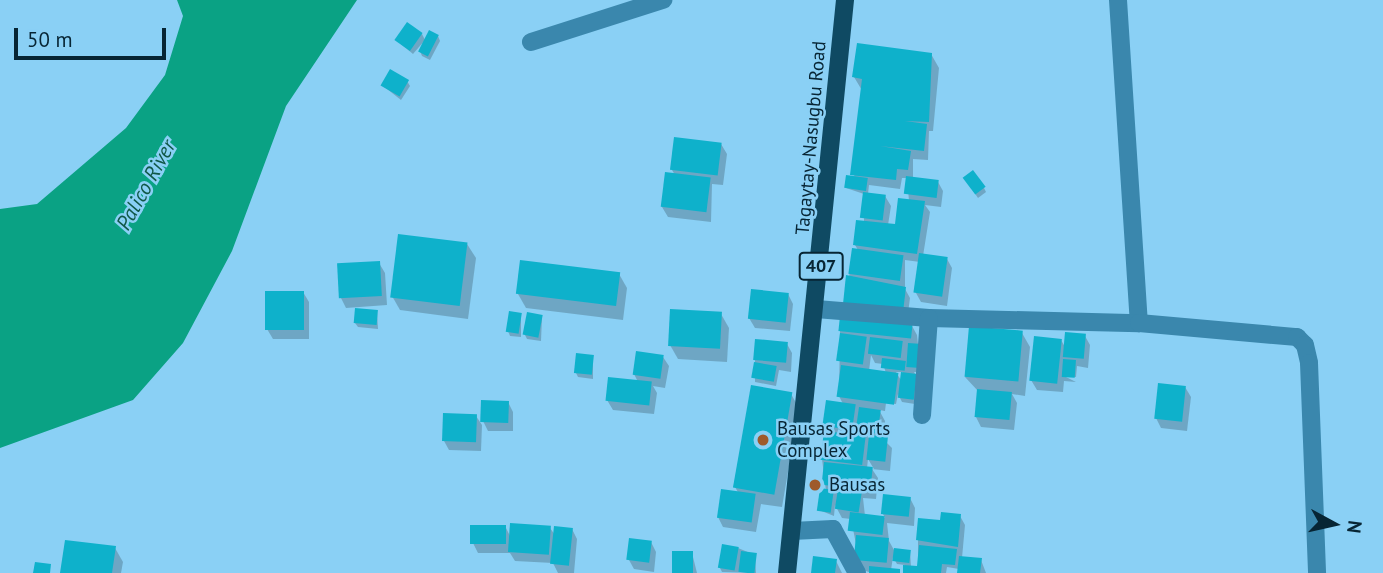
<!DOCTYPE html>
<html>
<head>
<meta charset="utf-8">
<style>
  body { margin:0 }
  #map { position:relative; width:1383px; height:573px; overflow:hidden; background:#8ad0f5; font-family:"PT Sans",sans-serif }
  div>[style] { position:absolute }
  .water>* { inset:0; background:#0aa284 }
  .shadow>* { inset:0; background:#0003 }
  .building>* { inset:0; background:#0eb1cb; transform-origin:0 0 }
  .minor>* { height:18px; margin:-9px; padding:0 9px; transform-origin:9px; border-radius:9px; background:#3a87ad }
  .major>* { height:18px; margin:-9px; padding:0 9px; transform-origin:9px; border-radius:9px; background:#0f4a63 }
  .dots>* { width:19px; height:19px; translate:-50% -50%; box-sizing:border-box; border:4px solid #8ad0f5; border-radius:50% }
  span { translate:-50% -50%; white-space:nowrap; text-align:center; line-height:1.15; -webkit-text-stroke:5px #8ad0f5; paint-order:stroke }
  .shield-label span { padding:2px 5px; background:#8ad0f5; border:2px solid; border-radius:5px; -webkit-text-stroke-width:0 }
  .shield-label { font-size:18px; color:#072534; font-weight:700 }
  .street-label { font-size:19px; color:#072534 }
  .poi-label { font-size:19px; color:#072534 }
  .left { translate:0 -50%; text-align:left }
  .water-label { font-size:21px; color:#115847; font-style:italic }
  .north { position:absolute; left:1299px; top:489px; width:70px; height:70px; -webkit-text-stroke:5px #8ad0f5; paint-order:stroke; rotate:98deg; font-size:19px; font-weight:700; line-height:28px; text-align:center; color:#072534 }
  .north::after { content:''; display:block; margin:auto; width:24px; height:32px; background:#072534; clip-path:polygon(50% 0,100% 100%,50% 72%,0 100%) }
  .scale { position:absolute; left:14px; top:28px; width:152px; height:32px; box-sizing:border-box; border:4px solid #072534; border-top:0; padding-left:9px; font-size:21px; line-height:24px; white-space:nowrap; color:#072534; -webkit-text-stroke:5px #8ad0f5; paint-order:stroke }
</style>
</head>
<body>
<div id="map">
  <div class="water">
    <i style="clip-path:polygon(177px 0,357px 0,286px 106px,232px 251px,183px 343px,133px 400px,0 448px,0 209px,37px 204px,126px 128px,165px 75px,183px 16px)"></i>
  </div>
  <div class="shadow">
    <i style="clip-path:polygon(422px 34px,425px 40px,413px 54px,396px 40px)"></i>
    <i style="clip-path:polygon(438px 36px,440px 41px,430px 60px,422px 56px,420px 51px)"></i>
    <i style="clip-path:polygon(evenodd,931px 54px,939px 68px,933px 131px,929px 131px,928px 160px,913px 159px,913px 178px,938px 182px,943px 191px,941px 207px,925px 205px,930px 212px,923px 256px,947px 259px,952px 268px,947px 306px,921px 302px,916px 293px,920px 262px,905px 260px,905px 289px,910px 298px,907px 321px,845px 304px,853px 250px,858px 250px,855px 245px,864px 222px,864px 194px,846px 188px,854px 178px,863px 92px,854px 77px,931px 54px,902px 178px,907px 178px,909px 201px,896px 230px,888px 225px,891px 206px,885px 196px,868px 194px,869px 185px,900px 189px,902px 178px)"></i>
    <i style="clip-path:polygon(407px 81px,410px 86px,401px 100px,382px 85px)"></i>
    <i style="clip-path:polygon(721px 144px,727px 154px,723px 185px,712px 184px,711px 222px,668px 217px,662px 207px,675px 175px,672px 170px)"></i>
    <i style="clip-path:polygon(967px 182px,984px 188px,986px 192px,978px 198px)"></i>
    <i style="clip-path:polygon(467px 244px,476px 258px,468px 319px,400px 310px,392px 296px)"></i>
    <i style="clip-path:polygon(379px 263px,385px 273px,387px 305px,346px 308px,341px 298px)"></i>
    <i style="clip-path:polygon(619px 274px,627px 288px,623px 320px,526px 308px,518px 294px)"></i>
    <i style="clip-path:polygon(303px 292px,309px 302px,309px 339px,273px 339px,267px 329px)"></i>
    <i style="clip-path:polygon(788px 294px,793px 304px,790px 331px,755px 328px,749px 318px)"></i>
    <i style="clip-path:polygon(377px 312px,378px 329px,358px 327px,355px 323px)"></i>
    <i style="clip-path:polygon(721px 314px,729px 328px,727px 362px,678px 359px,670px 345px)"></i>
    <i style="clip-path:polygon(521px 315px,521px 337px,510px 336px,508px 331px)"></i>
    <i style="clip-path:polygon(542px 317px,541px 341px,527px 339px,525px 335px)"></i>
    <i style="clip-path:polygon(evenodd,912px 326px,917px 335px,921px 372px,914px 372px,919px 380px,915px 404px,902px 402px,898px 394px,896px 404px,886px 403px,885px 411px,879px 410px,885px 421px,883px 439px,892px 448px,890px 471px,872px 469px,878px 478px,876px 499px,863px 498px,865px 516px,885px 518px,883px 514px,910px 498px,915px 508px,914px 526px,887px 523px,889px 541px,894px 550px,910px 551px,911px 567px,918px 568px,918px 540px,941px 522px,960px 516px,965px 525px,962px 558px,981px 560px,986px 573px,959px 573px,959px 569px,947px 567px,946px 573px,904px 573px,905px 565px,897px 564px,893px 557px,891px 570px,900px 573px,871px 573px,861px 569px,851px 519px,842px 518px,835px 505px,834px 516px,819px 510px,826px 491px,822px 459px,828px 433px,824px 426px,843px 404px,839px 396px,840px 331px,912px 326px,871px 355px,875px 363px,883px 364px,886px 373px,869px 371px,871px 355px,912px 326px,896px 372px,903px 372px,902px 382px,896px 372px,912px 326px,868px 459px,874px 469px,867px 468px,868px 459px)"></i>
    <i style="clip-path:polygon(1022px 333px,1030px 347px,1025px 396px,1012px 394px,1017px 403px,1014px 430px,981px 427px,976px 417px,978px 391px,965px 377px)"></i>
    <i style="clip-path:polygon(1085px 336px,1090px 345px,1088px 368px,1077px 366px,1076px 377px,1064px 376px,1076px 382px,1064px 381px,1063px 392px,1037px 390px,1031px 380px,1061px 340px,1065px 347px)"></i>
    <i style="clip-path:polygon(787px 344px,792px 353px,791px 372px,779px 370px,776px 386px,755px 382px,755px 359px)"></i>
    <i style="clip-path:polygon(593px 357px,593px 379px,578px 377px,576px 373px)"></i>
    <i style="clip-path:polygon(663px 357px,669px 366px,665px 388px,653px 386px,657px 393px,654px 414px,613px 410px,607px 400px,638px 382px,634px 374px)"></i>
    <i style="clip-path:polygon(1185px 387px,1191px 397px,1187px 431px,1161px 428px,1156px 418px)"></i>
    <i style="clip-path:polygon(791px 394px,799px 408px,782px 507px,761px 504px,756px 532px,723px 527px,718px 517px,739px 494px,735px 487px)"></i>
    <i style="clip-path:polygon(508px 402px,513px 412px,513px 431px,488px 431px,483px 421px)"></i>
    <i style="clip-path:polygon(476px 416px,482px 425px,481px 451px,449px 450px,444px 441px)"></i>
    <i style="clip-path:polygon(505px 526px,510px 536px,550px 528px,555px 535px,572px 529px,577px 539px,574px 573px,558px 573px,553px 563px,515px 561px,510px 553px,478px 553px,473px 543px)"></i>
    <i style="clip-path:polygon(651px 542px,656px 552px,654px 572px,634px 569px,629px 560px)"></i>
    <i style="clip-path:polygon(115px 548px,123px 562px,121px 573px,62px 573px)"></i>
    <i style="clip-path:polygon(738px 548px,755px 555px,756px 573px,722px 572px,720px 568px)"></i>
    <i style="clip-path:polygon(692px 553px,697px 573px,674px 573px)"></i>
    <i style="clip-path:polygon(836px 561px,842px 573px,813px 573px)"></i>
  </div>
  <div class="building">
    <i style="left:407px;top:22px;width:19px;height:22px;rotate:35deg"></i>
    <i style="left:429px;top:30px;width:11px;height:24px;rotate:27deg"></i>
    <i style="clip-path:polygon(857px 43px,932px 53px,929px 122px,905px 121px,927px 124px,924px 151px,880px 146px,911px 151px,908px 170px,897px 169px,896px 180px,850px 175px,862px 79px,852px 77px)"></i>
    <i style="left:390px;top:69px;width:22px;height:19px;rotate:30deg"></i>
    <i style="left:674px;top:137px;width:48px;height:33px;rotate:7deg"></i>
    <i style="left:973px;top:170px;width:21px;height:13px;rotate:53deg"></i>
    <i style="left:665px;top:172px;width:46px;height:35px;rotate:7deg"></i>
    <i style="left:846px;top:175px;width:22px;height:13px;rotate:8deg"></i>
    <i style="left:906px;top:176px;width:33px;height:18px;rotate:7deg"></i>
    <i style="left:863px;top:192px;width:23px;height:26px;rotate:7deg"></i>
    <i style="clip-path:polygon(898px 198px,925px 201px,917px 254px,853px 245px,856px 220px,895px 224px)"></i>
    <i style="left:398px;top:234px;width:70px;height:64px;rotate:7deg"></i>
    <i style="left:852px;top:248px;width:52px;height:26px;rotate:8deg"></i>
    <i style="left:919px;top:253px;width:29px;height:40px;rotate:8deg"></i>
    <i style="left:520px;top:260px;width:101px;height:34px;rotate:7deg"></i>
    <i style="left:380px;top:261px;width:35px;height:43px;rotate:87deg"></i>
    <i style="clip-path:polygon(846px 275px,906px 287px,903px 312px,843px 304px)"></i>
    <i style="left:751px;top:289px;width:38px;height:30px;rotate:6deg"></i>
    <i style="left:265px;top:291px;width:39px;height:39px"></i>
    <i style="left:355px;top:308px;width:23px;height:15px;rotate:5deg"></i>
    <i style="left:670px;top:309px;width:52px;height:37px;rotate:3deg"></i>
    <i style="left:509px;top:311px;width:13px;height:21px;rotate:9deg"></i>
    <i style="left:527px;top:312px;width:16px;height:23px;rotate:11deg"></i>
    <i style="left:840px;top:316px;width:73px;height:15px;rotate:6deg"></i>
    <i style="left:969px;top:326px;width:54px;height:51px;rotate:5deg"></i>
    <i style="left:1065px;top:332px;width:21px;height:25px;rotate:5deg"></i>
    <i style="left:840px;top:333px;width:27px;height:28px;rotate:8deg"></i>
    <i style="left:1034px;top:336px;width:28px;height:45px;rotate:6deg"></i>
    <i style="left:870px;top:337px;width:33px;height:17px;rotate:7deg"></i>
    <i style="left:755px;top:339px;width:33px;height:21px;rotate:5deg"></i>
    <i style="left:908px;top:343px;width:14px;height:24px;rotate:4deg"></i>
    <i style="left:636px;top:351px;width:28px;height:24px;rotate:8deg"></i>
    <i style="left:576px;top:353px;width:18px;height:20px;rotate:6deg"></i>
    <i style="left:882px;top:358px;width:24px;height:10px;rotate:7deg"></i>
    <i style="left:1063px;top:359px;width:13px;height:18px;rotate:4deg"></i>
    <i style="left:754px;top:362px;width:23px;height:16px;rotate:10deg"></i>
    <i style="left:841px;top:365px;width:58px;height:32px;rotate:8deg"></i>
    <i style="left:901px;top:372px;width:16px;height:26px;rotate:7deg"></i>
    <i style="left:608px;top:377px;width:44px;height:24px;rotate:6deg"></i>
    <i style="left:1158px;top:383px;width:28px;height:36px;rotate:6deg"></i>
    <i style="left:751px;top:385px;width:42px;height:104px;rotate:10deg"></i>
    <i style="left:977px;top:389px;width:35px;height:28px;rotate:5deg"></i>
    <i style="left:481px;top:400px;width:28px;height:22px;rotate:2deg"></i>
    <i style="left:826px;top:400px;width:30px;height:26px;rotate:8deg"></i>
    <i style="left:859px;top:407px;width:22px;height:24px;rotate:8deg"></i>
    <i style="left:443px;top:413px;width:34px;height:28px;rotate:2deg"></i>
    <i style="left:824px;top:431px;width:42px;height:29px;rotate:7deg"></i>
    <i style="left:869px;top:435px;width:19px;height:25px;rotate:6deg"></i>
    <i style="left:824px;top:462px;width:49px;height:23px;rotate:6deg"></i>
    <i style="left:820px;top:488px;width:14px;height:23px;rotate:8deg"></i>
    <i style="left:721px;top:489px;width:35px;height:29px;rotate:8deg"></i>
    <i style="left:838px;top:489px;width:24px;height:20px;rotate:9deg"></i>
    <i style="left:883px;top:494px;width:28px;height:20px;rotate:6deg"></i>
    <i style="left:850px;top:512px;width:35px;height:19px;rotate:7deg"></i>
    <i style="clip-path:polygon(941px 512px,961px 514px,958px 547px,916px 540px,918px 518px,940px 520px)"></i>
    <i style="left:510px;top:523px;width:41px;height:29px;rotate:4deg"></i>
    <i style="left:470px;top:525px;width:36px;height:19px"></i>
    <i style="left:554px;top:526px;width:19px;height:38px;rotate:6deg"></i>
    <i style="left:856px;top:535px;width:33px;height:25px;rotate:5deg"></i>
    <i style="left:629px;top:538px;width:23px;height:22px;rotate:7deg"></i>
    <i style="clip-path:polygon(65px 540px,116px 546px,112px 573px,60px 573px)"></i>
    <i style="left:722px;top:544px;width:17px;height:24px;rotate:10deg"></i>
    <i style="clip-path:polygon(919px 545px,957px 549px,955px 565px,942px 564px,941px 573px,903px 573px,903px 565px,917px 566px)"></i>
    <i style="left:894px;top:548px;width:17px;height:13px;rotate:7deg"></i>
    <i style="left:672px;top:551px;width:21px;height:22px"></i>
    <i style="left:741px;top:551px;width:16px;height:21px;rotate:7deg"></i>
    <i style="clip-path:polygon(813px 556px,837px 559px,835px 573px,811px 573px)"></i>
    <i style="clip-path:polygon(959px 556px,982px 558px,980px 573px,957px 573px)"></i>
    <i style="clip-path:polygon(35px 562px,51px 564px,50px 573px,33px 573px)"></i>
    <i style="clip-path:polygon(869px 566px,900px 569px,900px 573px,869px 573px)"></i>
  </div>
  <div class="minor">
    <i style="left:1118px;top:0;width:324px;rotate:86.3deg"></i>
    <i style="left:531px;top:42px;width:139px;rotate:-17.7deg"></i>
    <i style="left:816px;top:309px;width:113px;rotate:4.6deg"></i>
    <i style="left:929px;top:318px;width:210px;rotate:1.4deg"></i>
    <i style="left:1139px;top:323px;width:159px;rotate:5.1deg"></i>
    <i style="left:1297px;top:337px;width:11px;rotate:45deg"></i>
    <i style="left:1305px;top:345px;width:18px;rotate:77deg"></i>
    <i style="left:1309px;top:363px;width:210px;rotate:87.8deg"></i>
    <i style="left:922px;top:415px;width:97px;rotate:-85.9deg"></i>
    <i style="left:792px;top:531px;width:41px;rotate:-2.8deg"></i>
    <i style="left:833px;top:529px;width:50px;rotate:61.4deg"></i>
  </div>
  <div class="major">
    <i style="left:787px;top:573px;width:576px;rotate:-84.22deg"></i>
  </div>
  <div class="dots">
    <i style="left:763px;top:440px;background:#9e5a2b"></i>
    <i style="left:815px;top:485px;background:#9e5a2b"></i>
  </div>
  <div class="shield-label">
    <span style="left:821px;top:266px">407</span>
  </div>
  <div class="street-label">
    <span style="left:811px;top:138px;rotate:-85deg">Tagaytay-Nasugbu Road</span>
  </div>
  <div class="poi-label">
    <span class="left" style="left:777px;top:440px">Bausas Sports<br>Complex</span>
    <span class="left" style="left:829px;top:485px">Bausas</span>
  </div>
  <div class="water-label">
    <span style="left:146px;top:185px;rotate:-61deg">Palico River</span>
  </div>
  <div class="north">N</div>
  <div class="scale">50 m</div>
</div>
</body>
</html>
